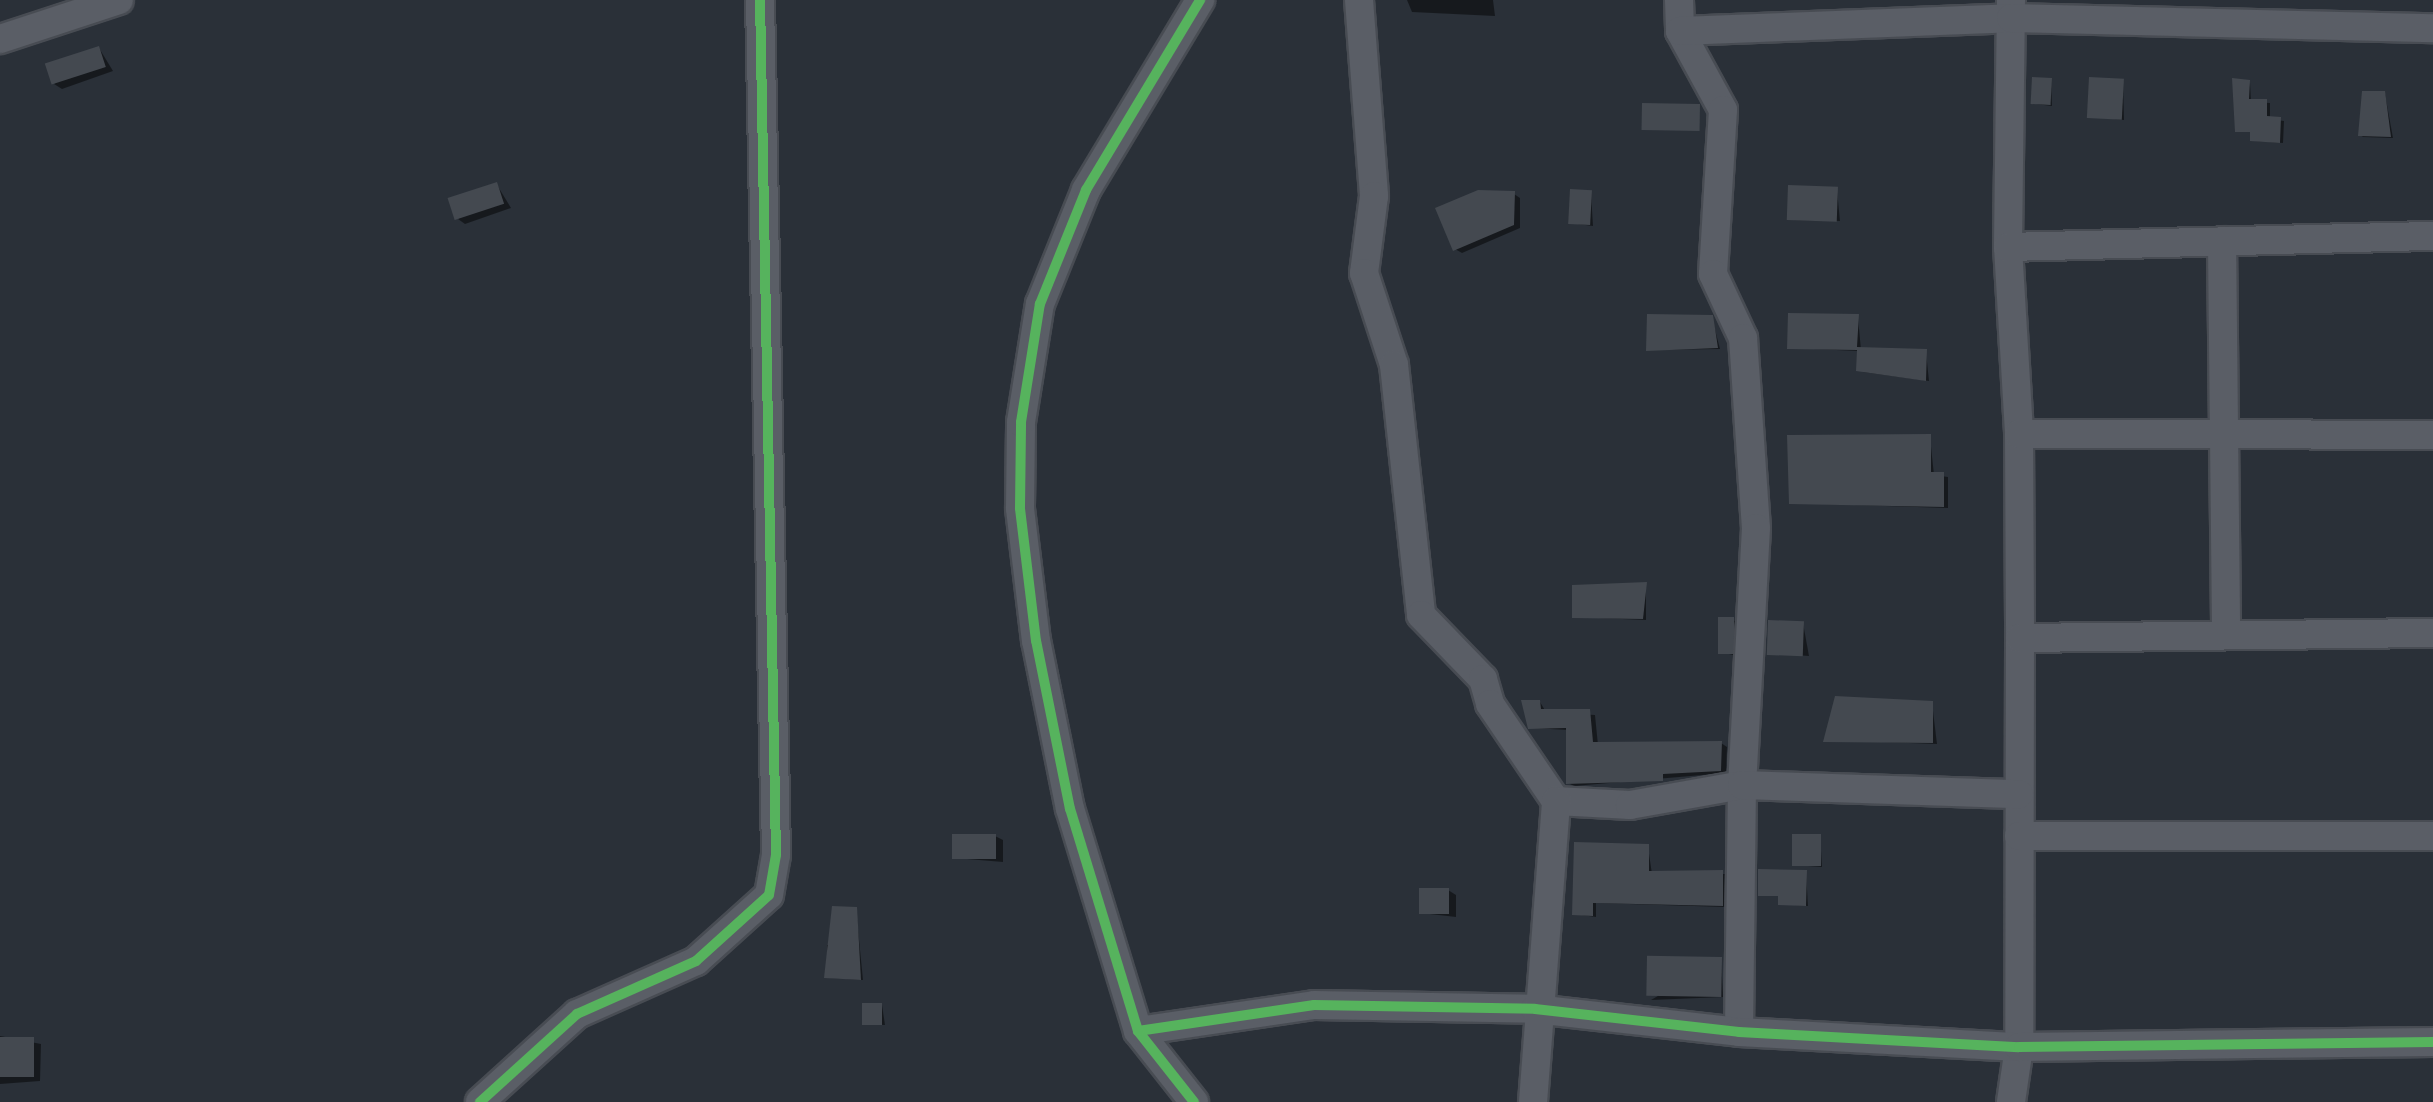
<!DOCTYPE html>
<html>
<head>
<meta charset="utf-8">
<style>
  body { margin:0 }
  #map { position:relative; width:2433px; height:1102px; overflow:hidden; background:#2a3038; font-family:"DejaVu Sans",sans-serif }
  div>[style] { position:absolute }
  .shadow>* { inset:0; background:#0007 }
  .building>* { inset:0; background:#444950; transform-origin:0 0 }
  .roads { filter:drop-shadow(2px 0 #484c53) drop-shadow(-2px 0 #484c53) drop-shadow(0 2px #484c53) drop-shadow(0 -2px #484c53) }
  .street>* { height:28px; margin:-14px; padding:0 14px; transform-origin:14px; border-radius:14px; background:#5a5e66 }
  .cycleway>* { height:10px; margin:-5px; padding:0 5px; transform-origin:5px; border-radius:5px; background:#56b35d }
  span { translate:-50% -50%; white-space:nowrap; text-align:center; line-height:1.15; -webkit-text-stroke:8px #1d2633; paint-order:stroke }
</style>
</head>
<body>
<div id="map">
  <div class="shadow">
    <i style="clip-path:polygon(1407px 0,1493px 0,1495px 16px,1412px 12px)"></i>
    <i style="clip-path:polygon(99px 48px,113px 71px,62px 89px,54px 84px)"></i>
    <i style="clip-path:polygon(2051px 80px,2052px 106px,2036px 104px)"></i>
    <i style="clip-path:polygon(2123px 82px,2124px 120px,2091px 117px)"></i>
    <i style="clip-path:polygon(2250px 82px,2251px 102px,2270px 103px,2270px 119px,2284px 121px,2283px 143px,2255px 141px,2252px 132px,2240px 132px)"></i>
    <i style="clip-path:polygon(2385px 94px,2393px 138px,2363px 137px,2360px 135px)"></i>
    <i style="clip-path:polygon(497px 185px,511px 208px,465px 224px,458px 219px)"></i>
    <i style="clip-path:polygon(1837px 190px,1840px 221px,1793px 220px)"></i>
    <i style="clip-path:polygon(1591px 193px,1593px 226px,1570px 223px)"></i>
    <i style="clip-path:polygon(1514px 194px,1520px 198px,1520px 228px,1462px 253px,1455px 249px)"></i>
    <i style="clip-path:polygon(1858px 317px,1861px 350px,1926px 352px,1929px 381px,1863px 372px,1859px 351px,1790px 348px)"></i>
    <i style="clip-path:polygon(1712px 318px,1720px 349px,1649px 350px)"></i>
    <i style="clip-path:polygon(1930px 437px,1934px 475px,1948px 477px,1948px 508px,1791px 503px)"></i>
    <i style="clip-path:polygon(1646px 584px,1646px 620px,1575px 617px)"></i>
    <i style="clip-path:polygon(1733px 620px,1739px 623px,1738px 656px,1720px 652px)"></i>
    <i style="clip-path:polygon(1803px 623px,1809px 656px,1769px 653px)"></i>
    <i style="clip-path:polygon(1540px 702px,1546px 712px,1595px 715px,1598px 745px,1721px 743px,1727px 747px,1726px 773px,1574px 786px,1568px 783px,1569px 730px,1531px 728px)"></i>
    <i style="clip-path:polygon(1932px 703px,1937px 744px,1826px 740px)"></i>
    <i style="clip-path:polygon(995px 836px,1003px 840px,1003px 862px,955px 858px)"></i>
    <i style="clip-path:polygon(1820px 836px,1822px 867px,1794px 865px)"></i>
    <i style="clip-path:polygon(1648px 847px,1652px 874px,1727px 874px,1726px 907px,1596px 903px,1596px 917px,1574px 914px)"></i>
    <i style="clip-path:polygon(1806px 872px,1808px 906px,1780px 904px)"></i>
    <i style="clip-path:polygon(1448px 890px,1456px 895px,1456px 917px,1421px 913px)"></i>
    <i style="clip-path:polygon(856px 909px,863px 980px,829px 978px,827px 945px,834px 945px)"></i>
    <i style="clip-path:polygon(1721px 959px,1723px 997px,1651px 1000px)"></i>
    <i style="clip-path:polygon(882px 1005px,885px 1025px,865px 1024px)"></i>
    <i style="clip-path:polygon(0 1036px,41px 1044px,40px 1081px,0 1084px)"></i>
  </div>
  <div class="building">
    <i style="left:99px;top:46px;width:22px;height:57px;rotate:72deg"></i>
    <i style="left:2032px;top:77px;width:20px;height:27px;rotate:3deg"></i>
    <i style="left:2089px;top:77px;width:35px;height:41px;rotate:3deg"></i>
    <i style="clip-path:polygon(2232px 78px,2250px 80px,2249px 99px,2267px 99px,2267px 116px,2281px 117px,2280px 143px,2250px 141px,2250px 132px,2235px 132px)"></i>
    <i style="clip-path:polygon(2362px 91px,2385px 91px,2391px 137px,2358px 136px)"></i>
    <i style="left:1642px;top:103px;width:58px;height:27px;rotate:1deg"></i>
    <i style="left:497px;top:182px;width:23px;height:52px;rotate:72deg"></i>
    <i style="left:1788px;top:185px;width:50px;height:35px;rotate:2deg"></i>
    <i style="left:1570px;top:189px;width:22px;height:35px;rotate:3deg"></i>
    <i style="clip-path:polygon(1478px 190px,1515px 191px,1514px 225px,1453px 251px,1435px 208px)"></i>
    <i style="clip-path:polygon(1788px 313px,1859px 314px,1857px 347px,1927px 349px,1926px 381px,1856px 371px,1857px 350px,1787px 349px)"></i>
    <i style="clip-path:polygon(1647px 314px,1713px 315px,1718px 348px,1646px 351px)"></i>
    <i style="clip-path:polygon(1931px 434px,1931px 472px,1944px 472px,1944px 507px,1789px 504px,1787px 435px)"></i>
    <i style="clip-path:polygon(1647px 582px,1643px 619px,1572px 618px,1572px 585px)"></i>
    <i style="left:1718px;top:617px;width:16px;height:37px"></i>
    <i style="left:1768px;top:620px;width:36px;height:35px;rotate:2deg"></i>
    <i style="clip-path:polygon(1835px 696px,1933px 701px,1933px 743px,1823px 742px)"></i>
    <i style="clip-path:polygon(1521px 700px,1540px 700px,1541px 709px,1590px 709px,1593px 742px,1722px 741px,1721px 771px,1663px 774px,1663px 781px,1566px 784px,1566px 728px,1528px 729px)"></i>
    <i style="left:952px;top:834px;width:44px;height:25px"></i>
    <i style="left:1792px;top:834px;width:29px;height:32px"></i>
    <i style="clip-path:polygon(1574px 842px,1649px 844px,1649px 871px,1723px 870px,1723px 906px,1593px 903px,1593px 916px,1572px 915px)"></i>
    <i style="clip-path:polygon(1758px 869px,1807px 870px,1806px 906px,1778px 905px,1778px 896px,1758px 896px)"></i>
    <i style="left:1419px;top:888px;width:30px;height:26px"></i>
    <i style="clip-path:polygon(832px 906px,857px 907px,861px 980px,824px 978px)"></i>
    <i style="left:1722px;top:957px;width:40px;height:75px;rotate:91deg"></i>
    <i style="left:862px;top:1003px;width:20px;height:22px"></i>
    <i style="left:0;top:1037px;width:34px;height:40px"></i>
  </div>
  <div class="roads">
    <div class="street">
      <i style="left:1359px;top:0;width:197px;rotate:85.6deg"></i>
      <i style="left:1374px;top:196px;width:78px;rotate:97.4deg"></i>
      <i style="left:1364px;top:273px;width:97px;rotate:71.9deg"></i>
      <i style="left:1394px;top:365px;width:251px;rotate:83.8deg"></i>
      <i style="left:1421px;top:615px;width:89px;rotate:45.9deg"></i>
      <i style="left:1483px;top:679px;width:26px;rotate:74deg"></i>
      <i style="left:1490px;top:704px;width:117px;rotate:55.8deg"></i>
      <i style="left:1679px;top:0;width:31px;rotate:88deg"></i>
      <i style="left:1680px;top:31px;width:90px;rotate:61.4deg"></i>
      <i style="left:1723px;top:110px;width:164px;rotate:93.5deg"></i>
      <i style="left:1713px;top:274px;width:71px;rotate:64.9deg"></i>
      <i style="left:1743px;top:338px;width:190px;rotate:86.1deg"></i>
      <i style="left:1756px;top:528px;width:257px;rotate:93.1deg"></i>
      <i style="left:1742px;top:785px;width:247px;rotate:90.7deg"></i>
      <i style="left:2011px;top:0;width:247px;rotate:90.7deg"></i>
      <i style="left:2008px;top:247px;width:187px;rotate:86.6deg"></i>
      <i style="left:2019px;top:434px;width:204px;rotate:89.7deg"></i>
      <i style="left:2020px;top:638px;width:409px;rotate:90.1deg"></i>
      <i style="left:2019px;top:1047px;width:56px;rotate:98.3deg"></i>
      <i style="left:1680px;top:31px;width:331px;rotate:-2.2deg"></i>
      <i style="left:2011px;top:18px;width:422px;rotate:1.4deg"></i>
      <i style="left:0;top:39px;width:125px;rotate:-18.1deg"></i>
      <i style="left:2222px;top:241px;width:394px;rotate:89.4deg"></i>
      <i style="left:2008px;top:247px;width:425px;rotate:-1.5deg"></i>
      <i style="left:2019px;top:434px;width:414px;rotate:0.1deg"></i>
      <i style="left:2020px;top:638px;width:413px;rotate:-0.7deg"></i>
      <i style="left:1556px;top:801px;width:74px;rotate:3.1deg"></i>
      <i style="left:1630px;top:805px;width:114px;rotate:-10.1deg"></i>
      <i style="left:1742px;top:785px;width:277px;rotate:1.9deg"></i>
      <i style="left:2019px;top:836px;width:414px"></i>
      <i style="left:1138px;top:1031px;width:178px;rotate:-8.4deg"></i>
      <i style="left:1314px;top:1005px;width:221px;rotate:1deg"></i>
      <i style="left:1535px;top:1009px;width:205px;rotate:6.4deg"></i>
      <i style="left:1739px;top:1032px;width:280px;rotate:3.1deg"></i>
      <i style="left:2019px;top:1047px;width:414px;rotate:-0.7deg"></i>
      <i style="left:480px;top:1102px;width:131px;rotate:-42.2deg"></i>
      <i style="left:577px;top:1014px;width:130px;rotate:-24deg"></i>
      <i style="left:696px;top:961px;width:98px;rotate:-42.1deg"></i>
      <i style="left:769px;top:895px;width:41px;rotate:-80.1deg"></i>
      <i style="left:776px;top:855px;width:855px;rotate:-91.07deg"></i>
      <i style="left:1194px;top:1102px;width:90px;rotate:-128.3deg"></i>
      <i style="left:1138px;top:1031px;width:232px;rotate:-107deg"></i>
      <i style="left:1070px;top:809px;width:171px;rotate:-101.4deg"></i>
      <i style="left:1036px;top:641px;width:134px;rotate:-96.9deg"></i>
      <i style="left:1020px;top:508px;width:86px;rotate:-89.3deg"></i>
      <i style="left:1021px;top:422px;width:120px;rotate:-80.9deg"></i>
      <i style="left:1040px;top:304px;width:123px;rotate:-68deg"></i>
      <i style="left:1086px;top:190px;width:222px;rotate:-59deg"></i>
      <i style="left:1533px;top:1102px;width:302px;rotate:-85.6deg"></i>
    </div>
  </div>
  <div class="cycleway">
    <i style="left:1138px;top:1031px;width:178px;rotate:-8.4deg"></i>
    <i style="left:1314px;top:1005px;width:221px;rotate:1deg"></i>
    <i style="left:1535px;top:1009px;width:205px;rotate:6.4deg"></i>
    <i style="left:1739px;top:1032px;width:280px;rotate:3.1deg"></i>
    <i style="left:2019px;top:1047px;width:414px;rotate:-0.7deg"></i>
    <i style="left:480px;top:1102px;width:131px;rotate:-42.2deg"></i>
    <i style="left:577px;top:1014px;width:130px;rotate:-24deg"></i>
    <i style="left:696px;top:961px;width:98px;rotate:-42.1deg"></i>
    <i style="left:769px;top:895px;width:41px;rotate:-80.1deg"></i>
    <i style="left:776px;top:855px;width:855px;rotate:-91.07deg"></i>
    <i style="left:1194px;top:1102px;width:90px;rotate:-128.3deg"></i>
    <i style="left:1138px;top:1031px;width:232px;rotate:-107deg"></i>
    <i style="left:1070px;top:809px;width:171px;rotate:-101.4deg"></i>
    <i style="left:1036px;top:641px;width:134px;rotate:-96.9deg"></i>
    <i style="left:1020px;top:508px;width:86px;rotate:-89.3deg"></i>
    <i style="left:1021px;top:422px;width:120px;rotate:-80.9deg"></i>
    <i style="left:1040px;top:304px;width:123px;rotate:-68deg"></i>
    <i style="left:1086px;top:190px;width:222px;rotate:-59deg"></i>
  </div>
</div>
</body>
</html>
